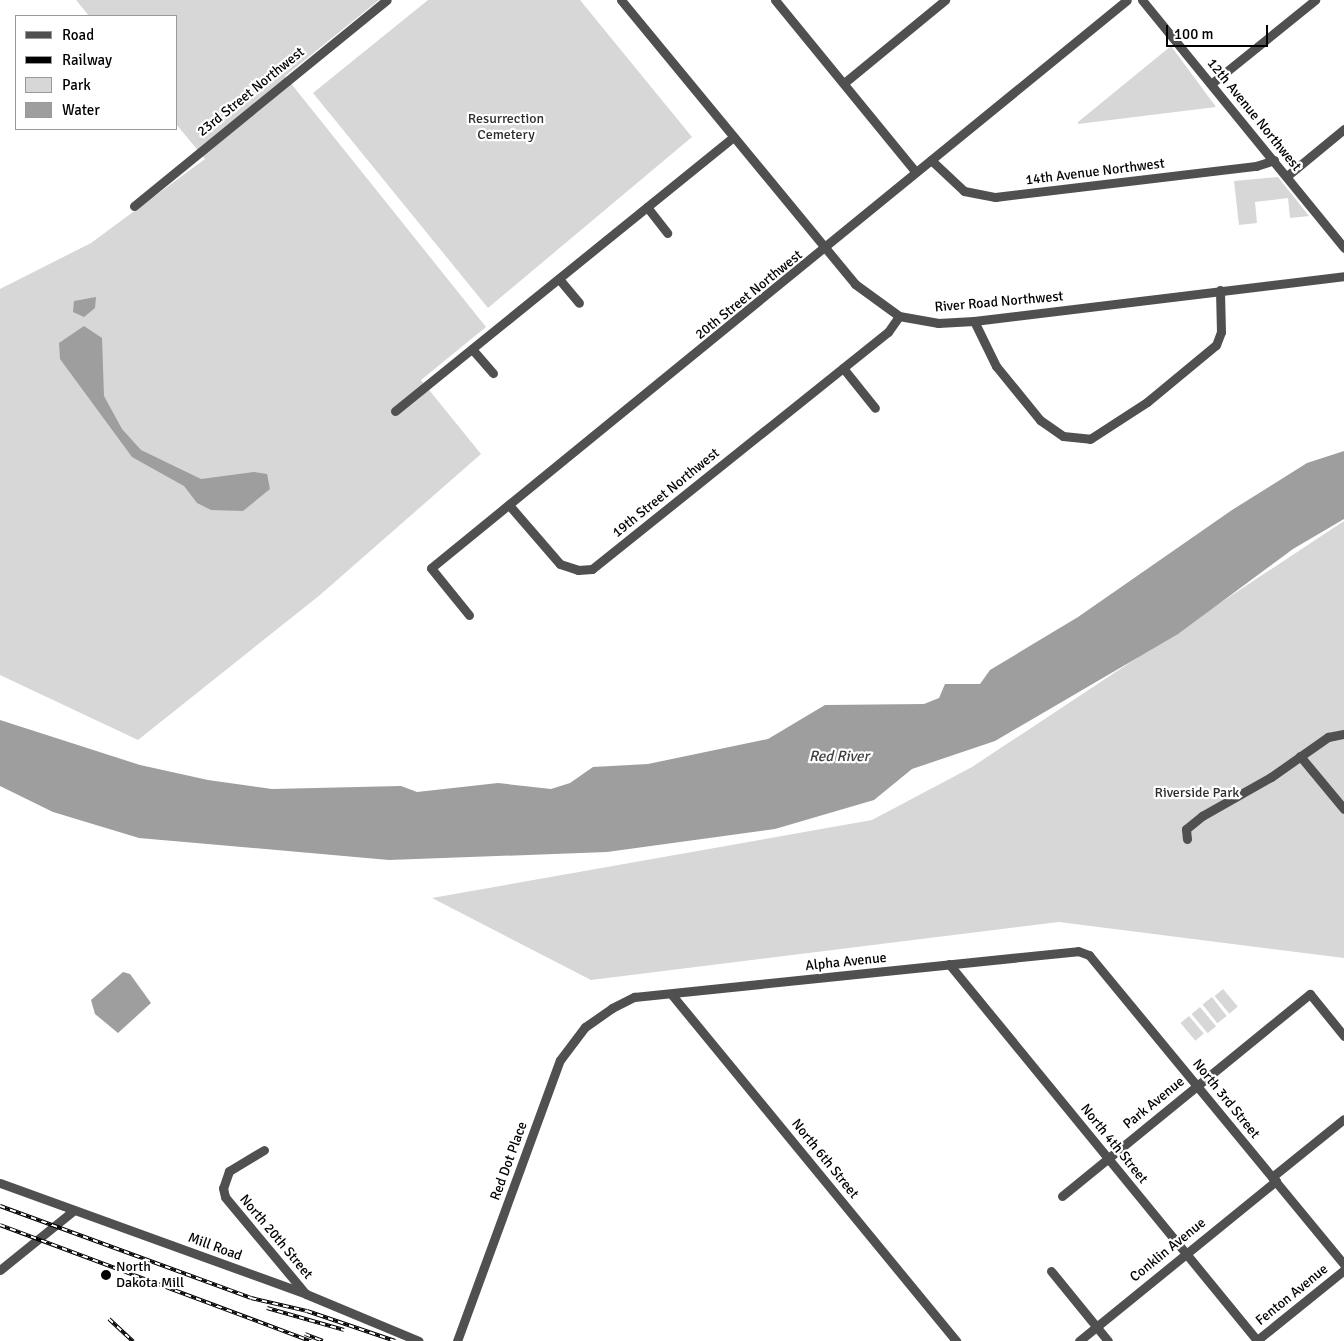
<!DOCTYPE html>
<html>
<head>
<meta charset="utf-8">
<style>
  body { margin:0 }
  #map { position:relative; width:1344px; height:1341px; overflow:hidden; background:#fff; font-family:Signika,sans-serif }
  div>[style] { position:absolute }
  .green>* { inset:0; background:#d7d7d7; transform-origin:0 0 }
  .water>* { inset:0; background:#9e9e9e }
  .minor>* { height:9px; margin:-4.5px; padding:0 4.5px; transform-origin:4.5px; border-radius:4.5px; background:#505050 }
  .rail>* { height:4px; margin-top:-2px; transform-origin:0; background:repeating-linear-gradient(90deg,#fff 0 5.5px,#000 0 11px); box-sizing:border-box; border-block:1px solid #000 }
  .dots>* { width:14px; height:14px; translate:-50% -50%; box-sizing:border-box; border:2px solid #fff; border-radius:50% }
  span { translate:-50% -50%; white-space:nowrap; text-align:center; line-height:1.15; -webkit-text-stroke:4.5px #fff; paint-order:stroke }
  .street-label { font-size:14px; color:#000 }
  .park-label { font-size:14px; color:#2e2e2e }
  .poi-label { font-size:14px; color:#000 }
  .left { translate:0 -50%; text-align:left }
  .water-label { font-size:15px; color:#3f3f3f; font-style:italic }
  .legend { position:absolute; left:15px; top:15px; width:162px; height:115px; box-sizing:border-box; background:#fff; border:1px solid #999; margin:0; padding:6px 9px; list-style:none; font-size:15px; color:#000 }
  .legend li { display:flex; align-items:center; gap:10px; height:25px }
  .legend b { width:25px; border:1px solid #999 }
  .scale { position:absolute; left:1166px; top:25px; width:102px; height:22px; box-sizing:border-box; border:2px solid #000; border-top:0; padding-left:6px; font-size:15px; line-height:18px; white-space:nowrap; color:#000; -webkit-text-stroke:4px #fff; paint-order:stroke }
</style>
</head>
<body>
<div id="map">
  <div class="green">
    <i style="clip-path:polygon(76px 0,379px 0,285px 76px,486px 327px,421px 380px,481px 454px,320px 595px,138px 740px,0 675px,0 289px,91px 243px,205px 159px,176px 124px,176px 16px,89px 16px)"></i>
    <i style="clip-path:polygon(428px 0,580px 0,692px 137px,488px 308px,313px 93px)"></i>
    <i style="clip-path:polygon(1171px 46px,1216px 107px,1078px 124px,1078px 122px)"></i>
    <i style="clip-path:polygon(1278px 177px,1309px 216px,1290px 218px,1288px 198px,1255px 202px,1257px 223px,1239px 225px,1234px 181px)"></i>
    <i style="clip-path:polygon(1344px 521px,1344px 958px,1059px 922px,591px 980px,432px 898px,872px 820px,972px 767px)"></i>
    <i style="left:1223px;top:989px;width:23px;height:11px;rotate:50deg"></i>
    <i style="left:1212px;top:997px;width:24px;height:12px;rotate:52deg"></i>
    <i style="left:1200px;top:1007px;width:25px;height:11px;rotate:50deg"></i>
    <i style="left:1189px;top:1016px;width:23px;height:11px;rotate:50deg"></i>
  </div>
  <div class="water">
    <i style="clip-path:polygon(96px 297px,95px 308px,84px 317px,73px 312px,74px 301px)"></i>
    <i style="clip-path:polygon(84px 326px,102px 338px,104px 396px,122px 429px,141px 450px,201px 479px,254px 472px,267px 474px,270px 489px,243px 511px,211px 510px,197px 503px,184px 486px,132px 457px,60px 359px,59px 343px)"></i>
    <i style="clip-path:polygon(1344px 451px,1344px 519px,1293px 549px,1178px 634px,995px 741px,912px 769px,874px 800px,775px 829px,607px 852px,389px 860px,139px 838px,53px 812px,0 786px,0 720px,140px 765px,208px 780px,272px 789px,401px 786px,417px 792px,498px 783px,551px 789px,570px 783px,593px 767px,648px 764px,768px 739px,825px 705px,924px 704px,939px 698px,945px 684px,980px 684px,990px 670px,1078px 617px,1232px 510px,1307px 463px)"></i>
    <i style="clip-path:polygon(123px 972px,130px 974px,151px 1003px,118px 1033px,95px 1014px,91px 1000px)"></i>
  </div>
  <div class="minor">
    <i style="left:621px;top:0;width:368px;rotate:50.5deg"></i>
    <i style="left:855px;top:284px;width:54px;rotate:36deg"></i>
    <i style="left:899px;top:316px;width:40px;rotate:10deg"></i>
    <i style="left:938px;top:323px;width:36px;rotate:-3deg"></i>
    <i style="left:974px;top:321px;width:373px;rotate:-6.9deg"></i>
    <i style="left:775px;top:0;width:222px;rotate:50.7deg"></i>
    <i style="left:1142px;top:0;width:320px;rotate:50.8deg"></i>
    <i style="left:844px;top:83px;width:131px;rotate:-39.4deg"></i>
    <i style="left:1211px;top:84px;width:134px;rotate:-38.9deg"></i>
    <i style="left:931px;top:160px;width:45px;rotate:43.2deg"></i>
    <i style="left:964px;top:191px;width:32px;rotate:11deg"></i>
    <i style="left:995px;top:197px;width:263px;rotate:-6.8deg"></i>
    <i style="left:1256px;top:166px;width:19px;rotate:-18deg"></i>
    <i style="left:1287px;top:176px;width:74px;rotate:-39.5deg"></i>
    <i style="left:134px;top:206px;width:326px;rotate:-39.2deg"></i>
    <i style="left:647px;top:207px;width:33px;rotate:52deg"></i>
    <i style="left:559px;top:279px;width:31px;rotate:50deg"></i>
    <i style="left:974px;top:321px;width:50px;rotate:63.9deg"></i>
    <i style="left:996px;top:366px;width:70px;rotate:50.8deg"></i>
    <i style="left:1040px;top:420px;width:28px;rotate:35deg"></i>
    <i style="left:1063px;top:436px;width:27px;rotate:6deg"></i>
    <i style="left:1090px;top:439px;width:68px;rotate:-33deg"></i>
    <i style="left:1147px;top:402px;width:89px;rotate:-39.6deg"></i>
    <i style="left:1216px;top:345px;width:14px;rotate:-69deg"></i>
    <i style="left:1221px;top:332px;width:42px;rotate:-91.4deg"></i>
    <i style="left:472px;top:349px;width:32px;rotate:49deg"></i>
    <i style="left:843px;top:368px;width:51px;rotate:51.3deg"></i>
    <i style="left:395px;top:411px;width:435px;rotate:-39deg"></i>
    <i style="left:509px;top:505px;width:78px;rotate:49.2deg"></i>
    <i style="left:560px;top:564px;width:19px;rotate:18deg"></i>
    <i style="left:578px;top:570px;width:14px;rotate:-4deg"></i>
    <i style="left:592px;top:569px;width:379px;rotate:-38.7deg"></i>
    <i style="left:888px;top:332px;width:19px;rotate:-55deg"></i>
    <i style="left:469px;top:615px;width:60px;rotate:-129deg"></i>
    <i style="left:431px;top:568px;width:898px;rotate:-39.22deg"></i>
    <i style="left:1300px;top:756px;width:69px;rotate:50.3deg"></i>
    <i style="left:1187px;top:839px;width:10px;rotate:-96deg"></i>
    <i style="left:1186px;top:829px;width:21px;rotate:-39deg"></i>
    <i style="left:1202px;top:816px;width:79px;rotate:-29.5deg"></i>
    <i style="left:1271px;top:777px;width:70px;rotate:-35.1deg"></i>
    <i style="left:1328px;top:737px;width:16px;rotate:-11deg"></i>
    <i style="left:949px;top:964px;width:487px;rotate:50.7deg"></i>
    <i style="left:672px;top:995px;width:448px;rotate:50.6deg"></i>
    <i style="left:264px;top:1150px;width:41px;rotate:149deg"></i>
    <i style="left:229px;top:1171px;width:18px;rotate:109deg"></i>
    <i style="left:223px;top:1188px;width:9px;rotate:77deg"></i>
    <i style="left:225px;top:1197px;width:125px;rotate:50.2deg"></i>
    <i style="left:1272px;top:1177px;width:92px;rotate:-38.9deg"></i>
    <i style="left:0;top:1183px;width:326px;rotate:19.9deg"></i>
    <i style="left:306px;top:1294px;width:122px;rotate:22.6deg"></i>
    <i style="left:1062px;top:1196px;width:320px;rotate:-39.2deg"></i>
    <i style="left:1310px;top:994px;width:54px;rotate:51deg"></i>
    <i style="left:0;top:1270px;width:95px;rotate:-39deg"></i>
    <i style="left:1051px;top:1271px;width:90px;rotate:50.8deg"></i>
    <i style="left:457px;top:1341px;width:299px;rotate:-69.9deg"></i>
    <i style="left:560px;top:1060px;width:41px;rotate:-52.9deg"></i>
    <i style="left:585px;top:1027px;width:33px;rotate:-35deg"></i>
    <i style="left:612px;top:1008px;width:25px;rotate:-27deg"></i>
    <i style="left:634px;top:997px;width:446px;rotate:-5.9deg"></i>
    <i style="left:1078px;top:951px;width:12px;rotate:20deg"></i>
    <i style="left:1089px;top:955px;width:401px;rotate:50.5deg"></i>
    <i style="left:1079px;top:1341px;width:254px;rotate:-39.1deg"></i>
    <i style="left:1256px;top:1341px;width:113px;rotate:-38.9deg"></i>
  </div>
  <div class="rail">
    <i style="left:0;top:1206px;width:267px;rotate:20.1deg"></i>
    <i style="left:251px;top:1298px;width:57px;rotate:13.1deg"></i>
    <i style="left:307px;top:1311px;width:93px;rotate:18.8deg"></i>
    <i style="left:0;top:1225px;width:332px;rotate:20.5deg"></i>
    <i style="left:267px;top:1308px;width:80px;rotate:15.9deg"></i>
    <i style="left:109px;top:1319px;width:33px;rotate:43deg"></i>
    <i style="left:305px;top:1334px;width:19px;rotate:21deg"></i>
  </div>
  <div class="dots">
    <i style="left:106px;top:1275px;background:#000"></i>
  </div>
  <div class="street-label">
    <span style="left:251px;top:92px;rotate:-39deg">23rd Street Northwest</span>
    <span style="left:1254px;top:115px;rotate:51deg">12th Avenue Northwest</span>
    <span style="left:1095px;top:172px;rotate:-7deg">14th Avenue Northwest</span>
    <span style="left:749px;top:295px;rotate:-39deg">20th Street Northwest</span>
    <span style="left:999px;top:302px;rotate:-5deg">River Road Northwest</span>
    <span style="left:666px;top:493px;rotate:-39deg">19th Street Northwest</span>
    <span style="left:846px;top:962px;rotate:-6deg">Alpha Avenue</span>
    <span style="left:1226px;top:1099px;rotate:51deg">North 3rd Street</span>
    <span style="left:1154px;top:1103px;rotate:-39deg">Park Avenue</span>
    <span style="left:1114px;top:1144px;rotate:51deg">North 4th Street</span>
    <span style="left:825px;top:1159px;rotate:51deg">North 6th Street</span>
    <span style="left:509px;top:1161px;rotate:-70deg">Red Dot Place</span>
    <span style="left:276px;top:1237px;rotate:50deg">North 20th Street</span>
    <span style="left:215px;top:1247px;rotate:20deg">Mill Road</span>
    <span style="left:1168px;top:1250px;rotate:-39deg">Conklin Avenue</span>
    <span style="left:1292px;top:1295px;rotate:-39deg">Fenton Avenue</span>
  </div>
  <div class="park-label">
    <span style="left:506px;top:127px">Resurrection<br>Cemetery</span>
    <span style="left:1197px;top:793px">Riverside Park</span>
  </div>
  <div class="poi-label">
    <span class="left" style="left:116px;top:1275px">North<br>Dakota Mill</span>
  </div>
  <div class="water-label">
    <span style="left:839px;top:757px">Red River</span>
  </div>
  <ul class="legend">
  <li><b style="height:6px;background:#505050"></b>Road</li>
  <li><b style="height:6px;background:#000"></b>Railway</li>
  <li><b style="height:14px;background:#d7d7d7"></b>Park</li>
  <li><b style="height:14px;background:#9e9e9e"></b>Water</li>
  </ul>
  <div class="scale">100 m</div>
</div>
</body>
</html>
